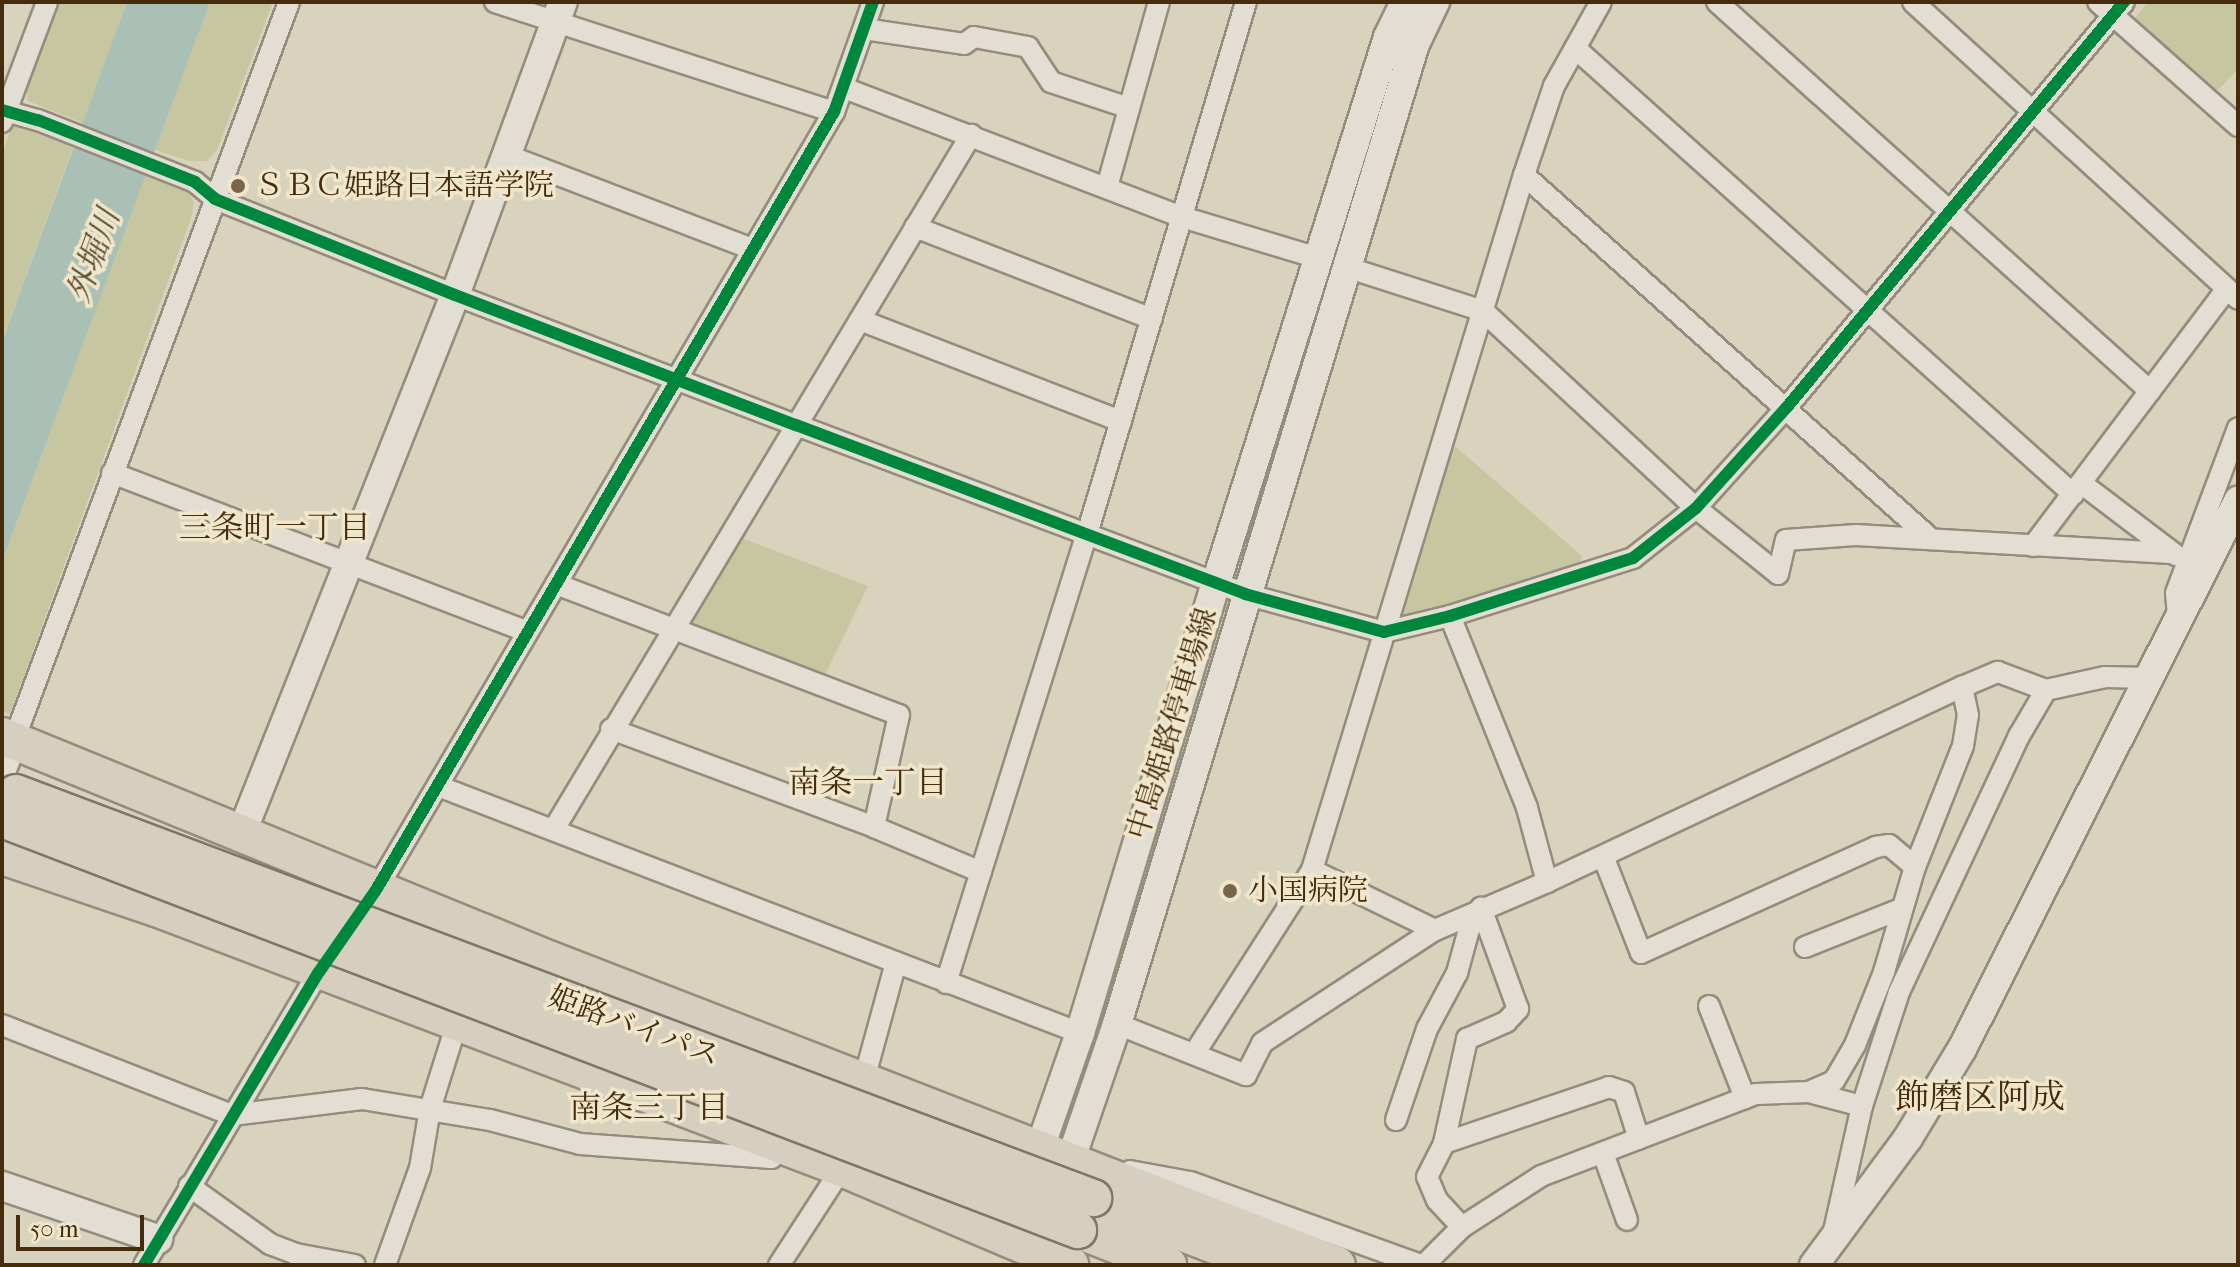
<!DOCTYPE html>
<html>
<head>
<meta charset="utf-8">
<style>
  body { margin:0 }
  #map { position:relative; width:2240px; height:1267px; overflow:hidden; background:#d9d2bc; font-family:"IM FELL French Canon","Noto Serif JP",serif }
  div>[style] { position:absolute }
  .green>* { inset:0; background:#c6c7a0 }
  .water>* { inset:0; background:#abc0b4 }
  .roads { filter:drop-shadow(2px 0 #948c7c) drop-shadow(-2px 0 #948c7c) drop-shadow(0 2px #948c7c) drop-shadow(0 -2px #948c7c) }
  .street>* { height:20px; margin:-10px; padding:0 10px; transform-origin:10px; border-radius:10px; background:#e2ded3 }
  .secondary>* { height:28px; margin:-14px; padding:0 14px; transform-origin:14px; border-radius:14px; background:#e2ded3 }
  .highway>* { height:36px; margin:-18px; padding:0 18px; transform-origin:18px; border-radius:18px; background:#d6cfbf }
  .bridges { filter:drop-shadow(2px 0 #7e7666) drop-shadow(-2px 0 #7e7666) drop-shadow(0 2px #7e7666) drop-shadow(0 -2px #7e7666) }
  .highway-bridge>* { height:36px; margin:-18px; padding:0 18px; transform-origin:18px; border-radius:18px; background:#d6cfbf }
  .cycleway>* { height:12px; margin:-6px; padding:0 6px; transform-origin:6px; border-radius:6px; background:#00873e }
  .dots>* { width:22px; height:22px; translate:-50% -50%; box-sizing:border-box; border:4px solid #efe6cb; border-radius:50% }
  span { translate:-50% -50%; white-space:nowrap; text-align:center; line-height:1.15; -webkit-text-stroke:7px #efe6cb; paint-order:stroke }
  .poi-label { font-size:30px; color:#462b0c }
  .left { translate:0 -50%; text-align:left }
  .street-label { font-size:30px; color:#462b0c }
  .water-label { font-size:32px; color:#5a4e35; font-style:italic }
  .neighbourhood-label { font-size:32px; color:#462b0c }
  .quarter-label { font-size:34px; color:#462b0c }
  .frame { position:absolute; inset:0; border:4px solid #462b0c; pointer-events:none }
  .scale { position:absolute; left:16px; top:1215px; width:128px; height:36px; box-sizing:border-box; border:4px solid #462b0c; border-top:0; padding-left:10px; font-size:24px; line-height:28px; white-space:nowrap; color:#462b0c; -webkit-text-stroke:6px #efe6cb; paint-order:stroke }
</style>
</head>
<body>
<div id="map">
  <div class="green">
    <i style="clip-path:polygon(58px 2px,127px 2px,83px 123px,28px 101px,26px 90px)"></i>
    <i style="clip-path:polygon(210px 2px,273px 2px,217px 150px,207px 161px,190px 161px,155px 150px)"></i>
    <i style="clip-path:polygon(2148px 2px,2238px 2px,2238px 69px,2214px 94px,2134px 19px)"></i>
    <i style="clip-path:polygon(28px 123px,75px 141px,2px 342px,2px 154px,13px 124px)"></i>
    <i style="clip-path:polygon(148px 168px,179px 182px,194px 201px,191px 218px,10px 714px,2px 711px,2px 562px)"></i>
    <i style="clip-path:polygon(1456px 447px,1582px 556px,1581px 564px,1404px 618px,1396px 614px,1446px 450px)"></i>
    <i style="clip-path:polygon(744px 539px,868px 586px,825px 675px,692px 627px,687px 616px,733px 543px)"></i>
  </div>
  <div class="water">
    <i style="clip-path:polygon(127px 2px,210px 2px,2px 562px,2px 342px)"></i>
  </div>
  <div class="roads">
    <div class="street">
      <i style="left:495px;top:2px;width:356px;rotate:18deg"></i>
      <i style="left:1717px;top:2px;width:582px;rotate:41.94deg"></i>
      <i style="left:1913px;top:2px;width:440px;rotate:42.4deg"></i>
      <i style="left:2098px;top:2px;width:187px;rotate:41.5deg"></i>
      <i style="left:864px;top:29px;width:101px;rotate:8.5deg"></i>
      <i style="left:964px;top:44px;width:12px;rotate:-35deg"></i>
      <i style="left:974px;top:37px;width:55px;rotate:10.5deg"></i>
      <i style="left:1028px;top:47px;width:42px;rotate:56.7deg"></i>
      <i style="left:1051px;top:82px;width:82px;rotate:18.4deg"></i>
      <i style="left:1575px;top:48px;width:669px;rotate:41.85deg"></i>
      <i style="left:844px;top:88px;width:362px;rotate:20.9deg"></i>
      <i style="left:1182px;top:217px;width:142px;rotate:16.8deg"></i>
      <i style="left:2px;top:110px;width:37px;rotate:16deg"></i>
      <i style="left:38px;top:120px;width:169px;rotate:21.5deg"></i>
      <i style="left:195px;top:182px;width:26px;rotate:40deg"></i>
      <i style="left:215px;top:199px;width:258px;rotate:21.8deg"></i>
      <i style="left:455px;top:295px;width:365px;rotate:20.9deg"></i>
      <i style="left:796px;top:425px;width:480px;rotate:20.6deg"></i>
      <i style="left:1245px;top:594px;width:144px;rotate:15.3deg"></i>
      <i style="left:1384px;top:632px;width:68px;rotate:-13.6deg"></i>
      <i style="left:1450px;top:616px;width:192px;rotate:-17.6deg"></i>
      <i style="left:1633px;top:558px;width:80px;rotate:-38.4deg"></i>
      <i style="left:1696px;top:508px;width:136px;rotate:-48deg"></i>
      <i style="left:1787px;top:407px;width:527px;rotate:-50.24deg"></i>
      <i style="left:2px;top:122px;width:128px;rotate:-69.4deg"></i>
      <i style="left:506px;top:155px;width:263px;rotate:20.9deg"></i>
      <i style="left:1524px;top:175px;width:546px;rotate:41.81deg"></i>
      <i style="left:1107px;top:187px;width:192px;rotate:-74.3deg"></i>
      <i style="left:915px;top:227px;width:254px;rotate:21.2deg"></i>
      <i style="left:1346px;top:267px;width:144px;rotate:17.8deg"></i>
      <i style="left:1483px;top:311px;width:290px;rotate:42.8deg"></i>
      <i style="left:1696px;top:508px;width:105px;rotate:38.8deg"></i>
      <i style="left:1778px;top:574px;width:35px;rotate:-77deg"></i>
      <i style="left:1786px;top:540px;width:70px;rotate:-4.1deg"></i>
      <i style="left:1856px;top:535px;width:315px;rotate:3.3deg"></i>
      <i style="left:860px;top:320px;width:280px;rotate:21.2deg"></i>
      <i style="left:112px;top:473px;width:445px;rotate:20.9deg"></i>
      <i style="left:2081px;top:483px;width:119px;rotate:37.2deg"></i>
      <i style="left:2033px;top:546px;width:321px;rotate:-53deg"></i>
      <i style="left:556px;top:584px;width:367px;rotate:20.9deg"></i>
      <i style="left:899px;top:715px;width:115px;rotate:102.6deg"></i>
      <i style="left:1450px;top:616px;width:207px;rotate:68.1deg"></i>
      <i style="left:1527px;top:808px;width:77px;rotate:74.9deg"></i>
      <i style="left:2178px;top:616px;width:23px;rotate:-95deg"></i>
      <i style="left:2176px;top:593px;width:176px;rotate:-69.4deg"></i>
      <i style="left:611px;top:729px;width:281px;rotate:20.4deg"></i>
      <i style="left:874px;top:827px;width:116px;rotate:22.8deg"></i>
      <i style="left:14px;top:740px;width:788px;rotate:-69.56deg"></i>
      <i style="left:438px;top:786px;width:688px;rotate:21.04deg"></i>
      <i style="left:554px;top:829px;width:810px;rotate:-59deg"></i>
      <i style="left:1603px;top:856px;width:104px;rotate:68.6deg"></i>
      <i style="left:1641px;top:953px;width:258px;rotate:-24.3deg"></i>
      <i style="left:1876px;top:847px;width:13px;rotate:-9deg"></i>
      <i style="left:1889px;top:845px;width:34px;rotate:40deg"></i>
      <i style="left:376px;top:890px;width:903px;rotate:-59.52deg"></i>
      <i style="left:834px;top:112px;width:117px;rotate:-70.5deg"></i>
      <i style="left:1435px;top:930px;width:137px;rotate:-154deg"></i>
      <i style="left:1312px;top:870px;width:727px;rotate:-73.04deg"></i>
      <i style="left:1524px;top:175px;width:94px;rotate:-71.4deg"></i>
      <i style="left:1554px;top:86px;width:96px;rotate:-60.8deg"></i>
      <i style="left:1805px;top:947px;width:105px;rotate:-21.7deg"></i>
      <i style="left:946px;top:983px;width:471px;rotate:-72.6deg"></i>
      <i style="left:1087px;top:534px;width:555px;rotate:-73.36deg"></i>
      <i style="left:1709px;top:1006px;width:99px;rotate:68.6deg"></i>
      <i style="left:1117px;top:1024px;width:139px;rotate:21.6deg"></i>
      <i style="left:1246px;top:1075px;width:36px;rotate:-63deg"></i>
      <i style="left:1262px;top:1043px;width:207px;rotate:-33.2deg"></i>
      <i style="left:1435px;top:930px;width:122px;rotate:-23.2deg"></i>
      <i style="left:1547px;top:882px;width:459px;rotate:-25.2deg"></i>
      <i style="left:1962px;top:687px;width:39px;rotate:-23deg"></i>
      <i style="left:1998px;top:672px;width:51px;rotate:20.6deg"></i>
      <i style="left:2046px;top:690px;width:60px;rotate:-12.4deg"></i>
      <i style="left:2105px;top:677px;width:43px;rotate:1.3deg"></i>
      <i style="left:2px;top:1025px;width:247px;rotate:21.4deg"></i>
      <i style="left:232px;top:1115px;width:131px;rotate:-7deg"></i>
      <i style="left:362px;top:1099px;width:130px;rotate:9.3deg"></i>
      <i style="left:490px;top:1120px;width:93px;rotate:14.9deg"></i>
      <i style="left:580px;top:1144px;width:192px;rotate:4.2deg"></i>
      <i style="left:771px;top:1158px;width:15px;rotate:-58deg"></i>
      <i style="left:1194px;top:1054px;width:219px;rotate:-57.3deg"></i>
      <i style="left:863px;top:1083px;width:125px;rotate:-74.7deg"></i>
      <i style="left:1809px;top:1092px;width:27px;rotate:-24deg"></i>
      <i style="left:1834px;top:1081px;width:42px;rotate:-59.7deg"></i>
      <i style="left:1855px;top:1045px;width:79px;rotate:-68.3deg"></i>
      <i style="left:1884px;top:972px;width:109px;rotate:-73.6deg"></i>
      <i style="left:1915px;top:867px;width:130px;rotate:-68.4deg"></i>
      <i style="left:1963px;top:746px;width:31px;rotate:-81deg"></i>
      <i style="left:1968px;top:715px;width:29px;rotate:-102deg"></i>
      <i style="left:1396px;top:1120px;width:96px;rotate:-71.2deg"></i>
      <i style="left:1427px;top:1029px;width:64px;rotate:-61.8deg"></i>
      <i style="left:1457px;top:973px;width:46px;rotate:-74.7deg"></i>
      <i style="left:1469px;top:929px;width:24px;rotate:-60deg"></i>
      <i style="left:1444px;top:1143px;width:174px;rotate:-18.7deg"></i>
      <i style="left:1609px;top:1087px;width:16px;rotate:18deg"></i>
      <i style="left:1624px;top:1092px;width:49px;rotate:72.3deg"></i>
      <i style="left:1603px;top:1153px;width:71px;rotate:70.3deg"></i>
      <i style="left:1130px;top:1171px;width:61px;rotate:10.4deg"></i>
      <i style="left:1190px;top:1182px;width:245px;rotate:19.8deg"></i>
      <i style="left:189px;top:1186px;width:100px;rotate:35.6deg"></i>
      <i style="left:270px;top:1244px;width:28px;rotate:21deg"></i>
      <i style="left:296px;top:1254px;width:60px;rotate:10.6deg"></i>
      <i style="left:1462px;top:1227px;width:37px;rotate:-133deg"></i>
      <i style="left:1437px;top:1200px;width:25px;rotate:-113deg"></i>
      <i style="left:1427px;top:1177px;width:38px;rotate:-63deg"></i>
      <i style="left:1444px;top:1143px;width:107px;rotate:-77.5deg"></i>
      <i style="left:1467px;top:1039px;width:43px;rotate:-23.6deg"></i>
      <i style="left:1506px;top:1022px;width:18px;rotate:-47deg"></i>
      <i style="left:1518px;top:1009px;width:108px;rotate:-110.1deg"></i>
      <i style="left:1834px;top:1231px;width:128px;rotate:-77.4deg"></i>
      <i style="left:1862px;top:1106px;width:120px;rotate:-72deg"></i>
      <i style="left:1899px;top:992px;width:283px;rotate:-64.9deg"></i>
      <i style="left:2019px;top:736px;width:53px;rotate:-59.6deg"></i>
      <i style="left:144px;top:1265px;width:341px;rotate:-59.2deg"></i>
      <i style="left:385px;top:1265px;width:103px;rotate:-70.2deg"></i>
      <i style="left:420px;top:1168px;width:60px;rotate:-80.4deg"></i>
      <i style="left:430px;top:1109px;width:90px;rotate:-72.6deg"></i>
      <i style="left:779px;top:1265px;width:116px;rotate:-57deg"></i>
      <i style="left:1424px;top:1265px;width:54px;rotate:-45deg"></i>
      <i style="left:1462px;top:1227px;width:94px;rotate:-32.8deg"></i>
      <i style="left:1541px;top:1176px;width:230px;rotate:-20.9deg"></i>
      <i style="left:1756px;top:1094px;width:53px;rotate:-2.2deg"></i>
      <i style="left:1809px;top:1092px;width:55px;rotate:14.8deg"></i>
    </div>
    <div class="secondary">
      <i style="left:2px;top:769px;width:31px;rotate:-68deg"></i>
      <i style="left:242px;top:832px;width:578px;rotate:-68.36deg"></i>
      <i style="left:455px;top:295px;width:312px;rotate:-69.8deg"></i>
      <i style="left:1033px;top:1168px;width:143px;rotate:-70.8deg"></i>
      <i style="left:1080px;top:1033px;width:470px;rotate:-73.2deg"></i>
      <i style="left:1216px;top:583px;width:572px;rotate:-72.51deg"></i>
      <i style="left:1388px;top:37px;width:39px;rotate:-64deg"></i>
      <i style="left:1064px;top:1179px;width:164px;rotate:-71.1deg"></i>
      <i style="left:1117px;top:1024px;width:1024px;rotate:-73.09deg"></i>
      <i style="left:1415px;top:44px;width:47px;rotate:-64.5deg"></i>
      <i style="left:2px;top:1186px;width:165px;rotate:18.8deg"></i>
      <i style="left:1814px;top:1265px;width:158px;rotate:-53.5deg"></i>
      <i style="left:1908px;top:1138px;width:104px;rotate:-58.8deg"></i>
      <i style="left:1962px;top:1049px;width:614px;rotate:-63.27deg"></i>
    </div>
    <div class="highway">
      <i style="left:2px;top:736px;width:593px;rotate:22.2deg"></i>
      <i style="left:551px;top:960px;width:843px;rotate:21.21deg"></i>
      <i style="left:2px;top:856px;width:163px;rotate:18.7deg"></i>
      <i style="left:156px;top:908px;width:734px;rotate:20.76deg"></i>
      <i style="left:842px;top:1168px;width:248px;rotate:23deg"></i>
      <i style="left:1093px;top:1198px;width:186px;rotate:21.2deg"></i>
      <i style="left:1078px;top:1230px;width:97px;rotate:21.3deg"></i>
    </div>
  </div>
  <div class="bridges">
    <div class="highway-bridge">
      <i style="left:16px;top:793px;width:1151px;rotate:20.61deg"></i>
      <i style="left:2px;top:819px;width:1152px;rotate:20.91deg"></i>
    </div>
  </div>
  <div class="cycleway">
    <i style="left:2px;top:110px;width:37px;rotate:16deg"></i>
    <i style="left:38px;top:120px;width:169px;rotate:21.5deg"></i>
    <i style="left:195px;top:182px;width:26px;rotate:40deg"></i>
    <i style="left:215px;top:199px;width:258px;rotate:21.8deg"></i>
    <i style="left:455px;top:295px;width:365px;rotate:20.9deg"></i>
    <i style="left:796px;top:425px;width:480px;rotate:20.6deg"></i>
    <i style="left:1245px;top:594px;width:144px;rotate:15.3deg"></i>
    <i style="left:1384px;top:632px;width:68px;rotate:-13.6deg"></i>
    <i style="left:1450px;top:616px;width:192px;rotate:-17.6deg"></i>
    <i style="left:1633px;top:558px;width:80px;rotate:-38.4deg"></i>
    <i style="left:1696px;top:508px;width:136px;rotate:-48deg"></i>
    <i style="left:1787px;top:407px;width:527px;rotate:-50.24deg"></i>
    <i style="left:144px;top:1265px;width:341px;rotate:-59.2deg"></i>
    <i style="left:319px;top:972px;width:100px;rotate:-55.2deg"></i>
    <i style="left:376px;top:890px;width:903px;rotate:-59.52deg"></i>
    <i style="left:834px;top:112px;width:117px;rotate:-70.5deg"></i>
  </div>
  <div class="dots">
    <i style="left:238px;top:186px;background:#79654a"></i>
    <i style="left:1230px;top:891px;background:#79654a"></i>
  </div>
  <div class="poi-label">
    <span class="left" style="left:254px;top:186px">ＳＢＣ姫路日本語学院</span>
    <span class="left" style="left:1248px;top:891px">小国病院</span>
  </div>
  <div class="street-label">
    <span style="left:1173px;top:724px;rotate:-73deg">中島姫路停車場線</span>
    <span style="left:634px;top:1027px;rotate:20deg">姫路バイパス</span>
  </div>
  <div class="water-label">
    <span style="left:94px;top:256px;rotate:-70deg">外堀川</span>
  </div>
  <div class="neighbourhood-label">
    <span style="left:275px;top:528px">三条町一丁目</span>
    <span style="left:868px;top:783px">南条一丁目</span>
    <span style="left:649px;top:1108px">南条三丁目</span>
  </div>
  <div class="quarter-label">
    <span style="left:1980px;top:1098px">飾磨区阿成</span>
  </div>
  <div class="frame"></div>
  <div class="scale">50 m</div>
</div>
</body>
</html>
